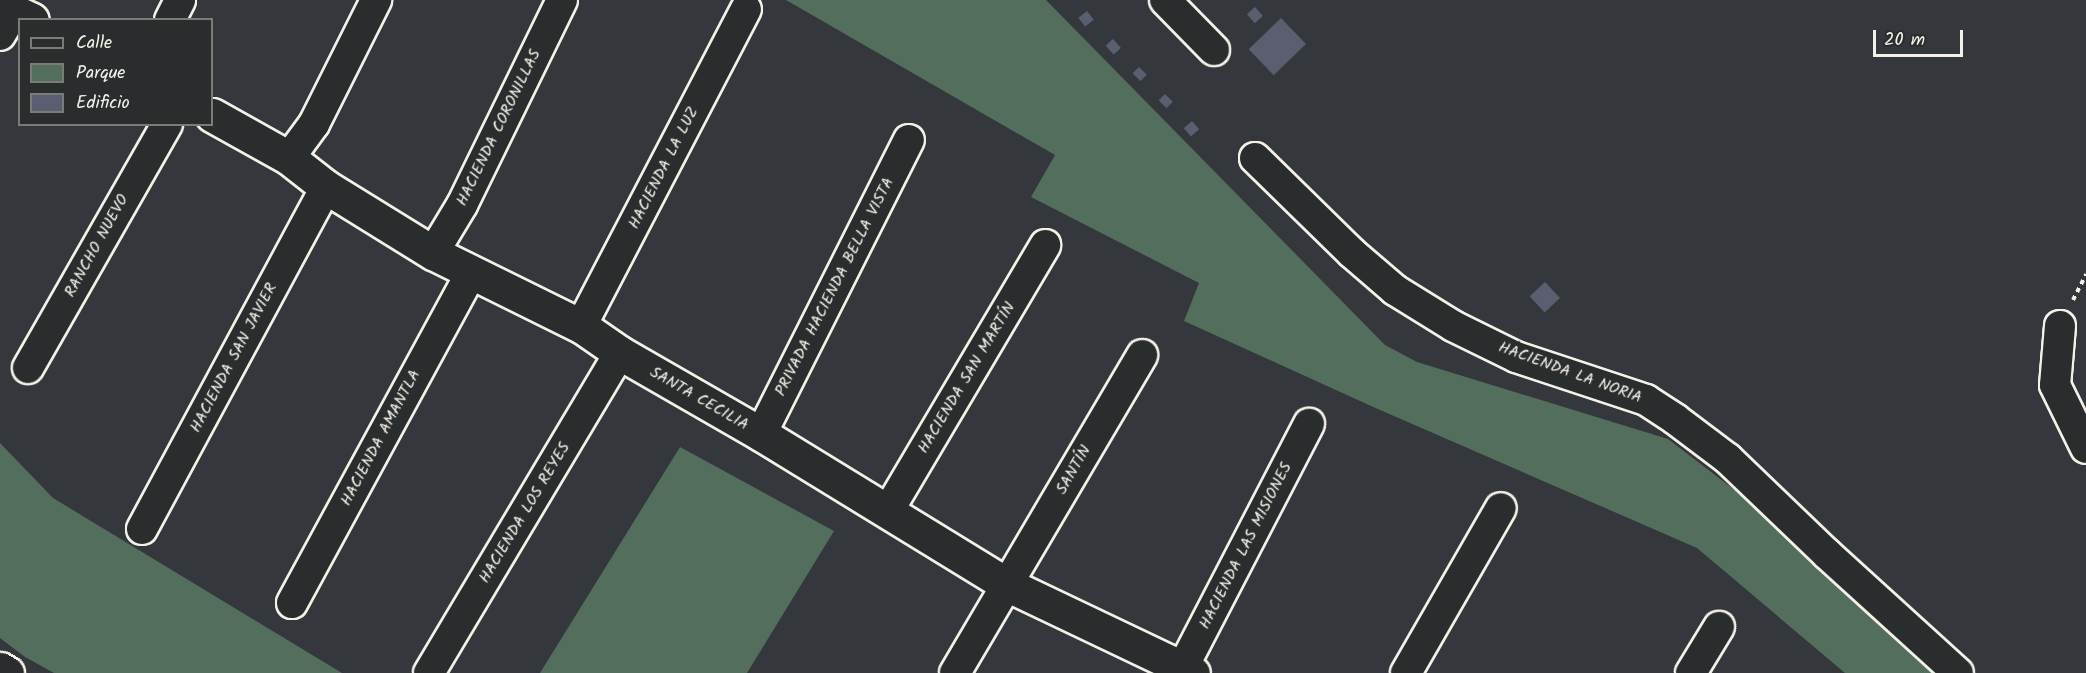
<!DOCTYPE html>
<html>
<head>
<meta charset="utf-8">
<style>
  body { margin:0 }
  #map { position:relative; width:2086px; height:673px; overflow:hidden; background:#34373b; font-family:Kalam,sans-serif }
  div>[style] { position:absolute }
  .green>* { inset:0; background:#546e5d }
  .building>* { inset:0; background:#5a5e70; transform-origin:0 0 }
  .path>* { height:4px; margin-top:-2px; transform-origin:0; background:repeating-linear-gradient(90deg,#f4f1e8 0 4.5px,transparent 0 9px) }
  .roads { filter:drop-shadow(2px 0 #f4f1e8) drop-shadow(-2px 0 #f4f1e8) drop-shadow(0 2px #f4f1e8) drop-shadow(0 -2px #f4f1e8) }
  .street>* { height:30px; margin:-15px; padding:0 15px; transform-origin:15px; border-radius:15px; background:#2a2d2e }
  .secondary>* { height:33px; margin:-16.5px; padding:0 16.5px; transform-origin:16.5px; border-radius:16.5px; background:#2a2d2e }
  span { translate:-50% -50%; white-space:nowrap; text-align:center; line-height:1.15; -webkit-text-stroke:5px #2a2d2e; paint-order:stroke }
  .street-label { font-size:16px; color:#f4f1e8 }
  .legend { position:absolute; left:18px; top:18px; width:195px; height:108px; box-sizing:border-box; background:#2a2d2e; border:2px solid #7b7b78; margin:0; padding:8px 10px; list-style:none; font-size:18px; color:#f4f1e8 }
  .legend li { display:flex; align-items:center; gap:12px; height:30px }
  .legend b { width:30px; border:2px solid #7b7b78 }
  .scale { position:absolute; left:1873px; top:30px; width:90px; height:27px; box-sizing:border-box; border:3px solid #f4f1e8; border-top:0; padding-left:8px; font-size:18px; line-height:21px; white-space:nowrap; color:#f4f1e8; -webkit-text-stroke:4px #2a2d2e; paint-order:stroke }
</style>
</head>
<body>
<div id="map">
  <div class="green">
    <i style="clip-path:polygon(786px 0,1046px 0,1385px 345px,1417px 362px,1668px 439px,1749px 501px,1942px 673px,1845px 673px,1697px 548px,1371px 406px,1184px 321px,1199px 283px,1031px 197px,1055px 155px)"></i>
    <i style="clip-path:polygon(0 443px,53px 498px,342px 673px,54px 673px,25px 657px,0 638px)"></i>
    <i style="clip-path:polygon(680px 447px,834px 531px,747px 673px,540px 673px)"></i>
  </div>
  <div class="building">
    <i style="left:1255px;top:7px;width:12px;height:11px;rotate:48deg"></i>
    <i style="left:1087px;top:11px;width:11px;height:11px;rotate:52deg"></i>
    <i style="left:1281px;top:18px;width:36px;height:45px;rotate:46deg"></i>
    <i style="left:1113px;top:39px;width:12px;height:10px;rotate:48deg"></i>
    <i style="left:1139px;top:67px;width:11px;height:9px;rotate:45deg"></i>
    <i style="left:1165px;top:94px;width:11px;height:9px;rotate:45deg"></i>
    <i style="left:1192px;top:121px;width:11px;height:11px;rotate:49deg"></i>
    <i style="left:1545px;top:282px;width:22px;height:21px;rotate:47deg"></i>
  </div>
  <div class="path">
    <i style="left:2073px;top:300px;width:29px;rotate:-63deg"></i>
  </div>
  <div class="roads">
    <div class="street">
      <i style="left:1165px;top:0;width:70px;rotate:45.6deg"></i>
      <i style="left:170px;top:20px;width:22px;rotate:-63deg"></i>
      <i style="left:0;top:35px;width:29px;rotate:-59deg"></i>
      <i style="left:289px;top:158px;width:42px;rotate:-53.7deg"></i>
      <i style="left:314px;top:124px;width:139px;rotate:-63.4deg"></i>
      <i style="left:1255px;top:158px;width:136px;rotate:44.4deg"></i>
      <i style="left:1352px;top:253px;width:57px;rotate:40.7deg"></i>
      <i style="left:1395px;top:290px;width:68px;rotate:31.8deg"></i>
      <i style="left:1453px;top:326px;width:70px;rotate:26.2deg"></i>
      <i style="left:1516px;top:357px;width:137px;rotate:18.3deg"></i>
      <i style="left:1646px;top:400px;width:35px;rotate:33deg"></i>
      <i style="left:1675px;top:419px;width:66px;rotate:37deg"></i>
      <i style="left:1728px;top:459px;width:137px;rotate:43.8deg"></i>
      <i style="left:1827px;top:554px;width:177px;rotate:42.3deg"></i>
      <i style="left:433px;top:253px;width:56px;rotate:-58.9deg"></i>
      <i style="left:462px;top:205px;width:228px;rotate:-64deg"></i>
      <i style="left:581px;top:326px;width:357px;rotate:-62.5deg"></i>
      <i style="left:2060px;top:326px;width:59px;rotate:94.8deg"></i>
      <i style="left:2055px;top:385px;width:70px;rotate:63.8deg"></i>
      <i style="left:28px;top:368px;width:281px;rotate:-60.3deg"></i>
      <i style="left:761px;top:434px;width:329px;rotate:-63.3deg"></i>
      <i style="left:888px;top:511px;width:309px;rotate:-59.4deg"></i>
      <i style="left:142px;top:529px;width:388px;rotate:-61.7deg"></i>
      <i style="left:292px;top:603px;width:375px;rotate:-61.5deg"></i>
      <i style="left:1183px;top:667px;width:274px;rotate:-62.6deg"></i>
      <i style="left:429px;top:673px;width:373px;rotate:-59.2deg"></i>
      <i style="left:955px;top:673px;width:369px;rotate:-59.5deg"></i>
      <i style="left:1406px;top:673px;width:190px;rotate:-60.1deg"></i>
      <i style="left:1691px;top:673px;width:54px;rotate:-58.7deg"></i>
    </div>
    <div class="secondary">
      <i style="left:0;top:5px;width:35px;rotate:25deg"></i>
      <i style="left:212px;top:115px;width:88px;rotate:29.2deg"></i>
      <i style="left:289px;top:158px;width:47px;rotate:38.1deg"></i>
      <i style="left:326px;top:187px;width:126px;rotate:31.7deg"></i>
      <i style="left:433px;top:253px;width:165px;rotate:26.3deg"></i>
      <i style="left:581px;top:326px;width:47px;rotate:34.7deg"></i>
      <i style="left:620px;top:353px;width:163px;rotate:29.9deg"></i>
      <i style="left:761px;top:434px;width:287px;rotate:31.5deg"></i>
      <i style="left:1006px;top:584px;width:207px;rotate:25.5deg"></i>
      <i style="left:0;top:669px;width:8px;rotate:30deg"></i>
    </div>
  </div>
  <div class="street-label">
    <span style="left:499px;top:128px;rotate:-64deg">HACIENDA CORONILLAS</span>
    <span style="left:664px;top:168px;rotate:-63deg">HACIENDA LA LUZ</span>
    <span style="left:97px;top:246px;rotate:-61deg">RANCHO NUEVO</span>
    <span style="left:835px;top:287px;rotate:-63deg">PRIVADA HACIENDA BELLA VISTA</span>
    <span style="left:234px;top:358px;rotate:-62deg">HACIENDA SAN JAVIER</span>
    <span style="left:1570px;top:373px;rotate:20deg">HACIENDA LA NORIA</span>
    <span style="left:967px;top:378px;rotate:-59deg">HACIENDA SAN MARTÍN</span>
    <span style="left:699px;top:399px;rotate:30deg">SANTA CECILIA</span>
    <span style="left:381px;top:438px;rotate:-62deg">HACIENDA AMANTLA</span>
    <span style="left:1074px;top:470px;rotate:-60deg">SANTÍN</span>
    <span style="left:525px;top:513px;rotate:-59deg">HACIENDA LOS REYES</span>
    <span style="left:1246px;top:546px;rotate:-63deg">HACIENDA LAS MISIONES</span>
  </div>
  <ul class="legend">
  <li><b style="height:8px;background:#2a2d2e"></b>Calle</li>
  <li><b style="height:16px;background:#546e5d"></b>Parque</li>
  <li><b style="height:16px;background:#5a5e70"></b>Edificio</li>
  </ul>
  <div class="scale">20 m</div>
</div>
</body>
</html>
